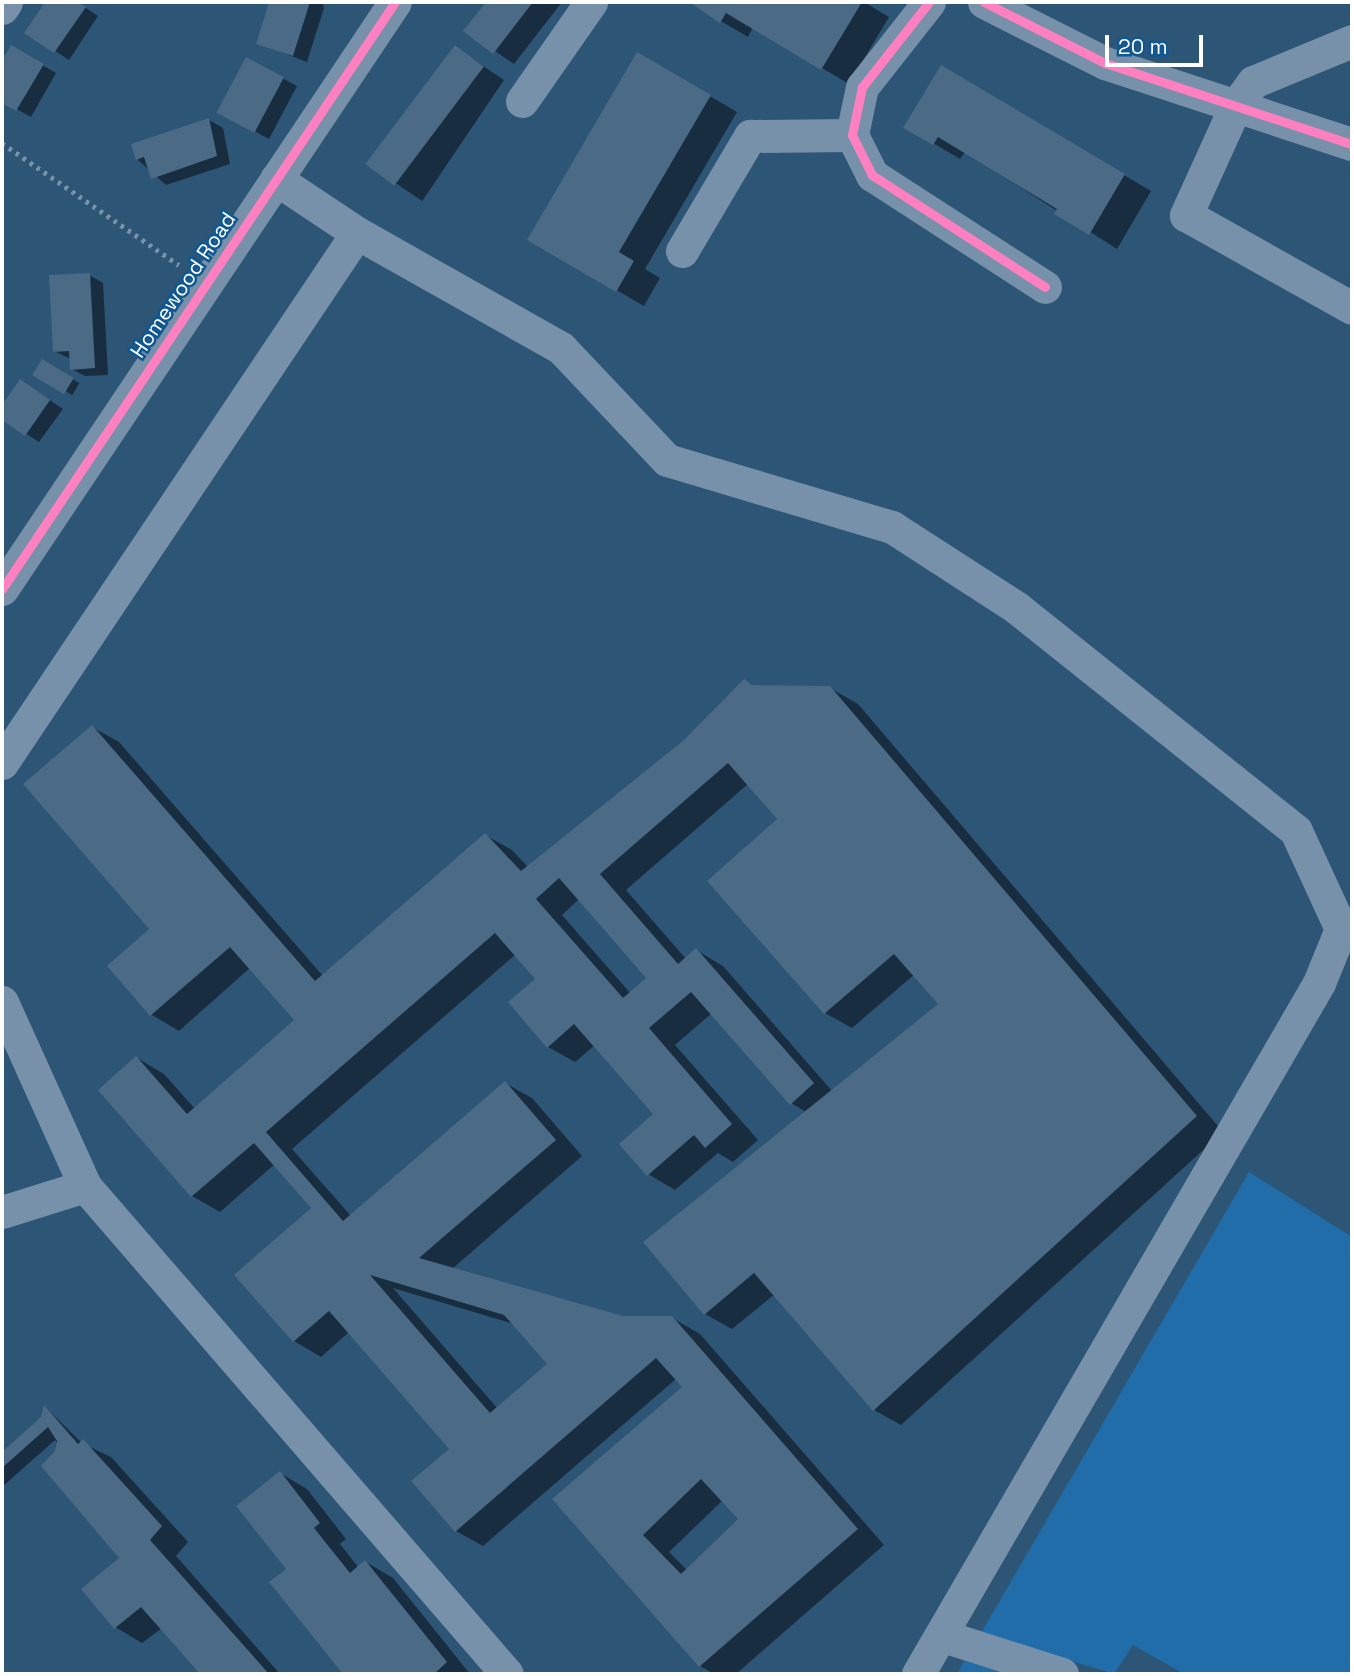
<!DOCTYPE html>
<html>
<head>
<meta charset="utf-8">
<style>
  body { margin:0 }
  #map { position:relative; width:1354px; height:1676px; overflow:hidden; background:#2d5576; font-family:"Space Grotesk",sans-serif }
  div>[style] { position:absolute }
  .green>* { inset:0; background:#206da9 }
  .shadow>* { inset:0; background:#0007; transform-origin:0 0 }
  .building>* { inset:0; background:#4a6a85; transform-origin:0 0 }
  .path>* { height:4.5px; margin-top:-2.25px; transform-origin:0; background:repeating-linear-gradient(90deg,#7691a9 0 3.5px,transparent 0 8.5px) }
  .minor>* { height:33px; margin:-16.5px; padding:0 16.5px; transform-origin:16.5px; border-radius:16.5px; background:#7691a9 }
  .cycleway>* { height:9px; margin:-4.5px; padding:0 4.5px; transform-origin:4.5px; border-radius:4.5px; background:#ff80c0 }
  span { translate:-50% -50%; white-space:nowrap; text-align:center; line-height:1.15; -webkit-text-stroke:5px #0f5894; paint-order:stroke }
  .street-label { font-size:21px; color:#fff }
  .frame { position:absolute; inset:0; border:4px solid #fff; pointer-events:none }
  .scale { position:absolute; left:1105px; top:35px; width:98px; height:32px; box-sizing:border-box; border:4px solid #fff; border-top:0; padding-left:9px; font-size:21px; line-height:24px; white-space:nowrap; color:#fff; -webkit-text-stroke:5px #0f5894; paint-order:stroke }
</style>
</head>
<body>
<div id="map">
  <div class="green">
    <i style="clip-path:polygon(1249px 1172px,1352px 1237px,1352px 1674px,1184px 1674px,1133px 1645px,1114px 1674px,981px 1633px)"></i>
    <i style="clip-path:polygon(964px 1661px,1008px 1674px,957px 1674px)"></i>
  </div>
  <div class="shadow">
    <i style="clip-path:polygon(47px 2px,77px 2px,98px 16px,69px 60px,27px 32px)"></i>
    <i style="clip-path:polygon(271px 2px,322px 2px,324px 8px,307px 62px,258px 43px)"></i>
    <i style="clip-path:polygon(488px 2px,562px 2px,514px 64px,466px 31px)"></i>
    <i style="clip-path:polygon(864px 2px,889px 17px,849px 84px,753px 27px,748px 37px,690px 3px)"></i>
    <i style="left:455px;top:47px;width:59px;height:146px;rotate:34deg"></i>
    <i style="clip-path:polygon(12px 48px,56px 73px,31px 117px,2px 101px,2px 64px)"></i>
    <i style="clip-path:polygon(638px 54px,737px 112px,645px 269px,660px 278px,644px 306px,530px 240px)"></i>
    <i style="clip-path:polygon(247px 59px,297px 86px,269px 139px,233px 120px)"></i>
    <i style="clip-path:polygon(942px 67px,1151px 191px,1117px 249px,965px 152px,960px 159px,906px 127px)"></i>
    <i style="clip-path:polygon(209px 120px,223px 128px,230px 164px,166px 185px,137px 159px)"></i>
    <i style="clip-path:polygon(89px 275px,103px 283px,108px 375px,85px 376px,72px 369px,71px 359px,54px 351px)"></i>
    <i style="left:43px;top:362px;width:42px;height:14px;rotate:30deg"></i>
    <i style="clip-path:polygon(21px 381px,63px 409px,39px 442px,2px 418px,2px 408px)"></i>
    <i style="clip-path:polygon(evenodd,753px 687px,830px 688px,858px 704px,1223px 1132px,901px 1425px,874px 1410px,775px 1294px,732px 1329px,705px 1314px,806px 1112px,791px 1103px,712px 1013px,675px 1045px,758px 1140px,733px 1162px,718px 1153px,675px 1190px,648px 1174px,655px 1115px,595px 1045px,575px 1062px,548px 1047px,537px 979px,516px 954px,292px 1149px,351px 1216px,505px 1083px,532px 1098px,582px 1156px,452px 1269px,622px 1317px,672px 1318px,700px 1334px,884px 1545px,736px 1674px,714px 1674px,700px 1666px,555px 1500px,684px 1387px,677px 1378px,483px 1546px,456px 1531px,452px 1449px,349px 1332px,321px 1357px,294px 1341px,313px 1208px,275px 1164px,220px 1212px,192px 1196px,100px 1090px,137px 1058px,164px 1074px,195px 1109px,297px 1020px,251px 967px,179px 1031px,152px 1015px,109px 966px,151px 929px,92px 727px,119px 742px,323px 976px,485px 835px,512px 850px,528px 867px,753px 687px,748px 784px,780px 820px,825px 1013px,852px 1028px,915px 974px,941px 1004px,832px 1091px,723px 966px,696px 950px,686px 959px,626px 890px,748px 784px,753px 687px,579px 899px,648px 978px,631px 994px,562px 915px,579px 899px,753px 687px,393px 1288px,514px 1324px,549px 1364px,498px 1409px,393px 1288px,753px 687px,723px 1500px,741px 1519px,687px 1570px,669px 1552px,723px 1500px)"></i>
    <i style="clip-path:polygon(45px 1407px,82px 1443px,111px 1457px,188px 1542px,176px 1556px,280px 1674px,202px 1674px,162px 1628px,142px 1643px,115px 1627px,122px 1559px,55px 1440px,2px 1487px,2px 1454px,43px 1418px)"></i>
    <i style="clip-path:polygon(280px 1473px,307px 1489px,346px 1539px,340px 1544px,359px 1568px,366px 1562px,393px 1578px,470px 1674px,345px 1674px,272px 1582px,288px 1569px)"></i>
  </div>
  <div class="building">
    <i style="clip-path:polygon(45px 2px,78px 2px,86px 7px,54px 53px,24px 33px)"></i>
    <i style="clip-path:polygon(269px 2px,310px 2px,293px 56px,256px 44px)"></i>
    <i style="clip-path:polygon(486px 2px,533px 2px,493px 54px,463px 31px)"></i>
    <i style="clip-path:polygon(689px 2px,862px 2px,821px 70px,726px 13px,720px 23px)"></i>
    <i style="clip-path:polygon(11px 45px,44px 64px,16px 111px,2px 103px,2px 61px)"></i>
    <i style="left:455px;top:45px;width:36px;height:149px;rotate:37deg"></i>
    <i style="clip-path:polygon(637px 52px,711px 95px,619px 252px,634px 261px,616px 292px,527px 240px)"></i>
    <i style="left:246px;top:57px;width:43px;height:63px;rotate:28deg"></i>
    <i style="clip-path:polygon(941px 65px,1125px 174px,1089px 235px,1054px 214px,1057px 209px,938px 137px,933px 145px,903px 128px)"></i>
    <i style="clip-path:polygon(209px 118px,217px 156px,151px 179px,144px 157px,136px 160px,131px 144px)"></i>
    <i style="clip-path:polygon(90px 273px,95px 368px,70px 370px,69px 351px,53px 352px,49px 275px)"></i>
    <i style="left:42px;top:359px;width:37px;height:19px;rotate:31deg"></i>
    <i style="clip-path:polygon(20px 379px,50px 400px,25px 436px,2px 420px,2px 405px)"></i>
    <i style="clip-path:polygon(evenodd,744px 679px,752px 685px,830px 686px,1197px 1116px,873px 1411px,754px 1273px,704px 1315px,643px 1242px,938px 1004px,894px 954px,824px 1014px,707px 881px,777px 819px,728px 763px,600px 874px,678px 964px,696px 948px,814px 1083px,790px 1105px,691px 992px,649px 1028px,732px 1124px,705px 1148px,694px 1135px,647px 1176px,619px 1144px,653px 1114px,574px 1024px,547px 1048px,508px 1002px,535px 979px,495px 933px,266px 1132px,343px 1221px,505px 1081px,556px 1140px,419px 1258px,623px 1316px,672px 1316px,858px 1529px,699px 1667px,552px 1499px,682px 1387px,656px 1358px,455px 1532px,411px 1481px,449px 1449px,329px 1311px,293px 1342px,234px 1275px,311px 1208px,254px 1143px,191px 1197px,98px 1090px,136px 1056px,187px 1114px,294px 1020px,230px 947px,150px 1016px,107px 966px,149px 929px,23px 784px,92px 725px,315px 981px,485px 833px,521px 871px,684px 740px,744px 679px,559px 878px,646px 978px,623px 998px,536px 899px,559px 878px,744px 679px,370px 1275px,504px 1315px,547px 1364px,490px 1413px,370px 1275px,744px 679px,701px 1479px,738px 1519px,681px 1574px,643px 1535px,701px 1479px)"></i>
    <i style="clip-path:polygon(44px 1405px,78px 1444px,83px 1439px,162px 1526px,150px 1540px,269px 1674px,200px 1674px,141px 1607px,114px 1629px,81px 1589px,119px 1558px,41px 1466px,55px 1451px,57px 1441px,48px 1427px,2px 1468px,2px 1452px,41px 1417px)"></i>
    <i style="clip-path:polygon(280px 1471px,320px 1523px,314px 1528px,350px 1573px,365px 1560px,447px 1662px,434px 1674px,343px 1674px,269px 1582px,286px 1569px,236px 1506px)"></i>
  </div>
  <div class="path">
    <i style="left:2px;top:143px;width:215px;rotate:34.6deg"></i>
  </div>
  <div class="minor">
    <i style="left:929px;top:2px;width:108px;rotate:128.2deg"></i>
    <i style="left:862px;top:87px;width:49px;rotate:101.8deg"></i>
    <i style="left:852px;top:135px;width:45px;rotate:63.4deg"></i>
    <i style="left:872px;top:175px;width:206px;rotate:32.9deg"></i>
    <i style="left:984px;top:2px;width:136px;rotate:26.8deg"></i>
    <i style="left:1105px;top:63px;width:260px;rotate:18.2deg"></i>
    <i style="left:2px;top:8px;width:7px;rotate:-56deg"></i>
    <i style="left:1352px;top:41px;width:107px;rotate:157.5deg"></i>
    <i style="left:1253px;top:82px;width:31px;rotate:126deg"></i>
    <i style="left:1235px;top:107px;width:119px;rotate:114.4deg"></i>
    <i style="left:1186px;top:215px;width:190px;rotate:29.3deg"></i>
    <i style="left:522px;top:101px;width:121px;rotate:-55.1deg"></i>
    <i style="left:276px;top:179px;width:97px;rotate:33.7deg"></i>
    <i style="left:682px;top:251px;width:134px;rotate:-59.4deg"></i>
    <i style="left:750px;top:136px;width:102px;rotate:-0.6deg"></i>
    <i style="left:2px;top:589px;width:706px;rotate:-56.2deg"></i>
    <i style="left:2px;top:763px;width:638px;rotate:-56.19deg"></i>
    <i style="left:357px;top:233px;width:234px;rotate:29.4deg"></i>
    <i style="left:561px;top:348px;width:154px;rotate:46.6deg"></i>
    <i style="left:667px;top:460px;width:235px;rotate:16.6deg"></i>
    <i style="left:892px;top:527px;width:149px;rotate:32.9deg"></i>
    <i style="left:1017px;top:608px;width:357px;rotate:38.6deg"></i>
    <i style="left:1296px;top:831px;width:108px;rotate:65.3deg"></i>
    <i style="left:1341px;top:929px;width:58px;rotate:112.2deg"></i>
    <i style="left:1319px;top:983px;width:799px;rotate:120.13deg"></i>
    <i style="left:2px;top:1002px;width:202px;rotate:65.7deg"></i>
    <i style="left:85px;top:1186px;width:645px;rotate:49.15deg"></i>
    <i style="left:2px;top:1212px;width:87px;rotate:-17.4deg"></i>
    <i style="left:943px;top:1636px;width:125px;rotate:17.7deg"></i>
  </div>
  <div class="cycleway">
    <i style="left:929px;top:2px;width:108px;rotate:128.2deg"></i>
    <i style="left:862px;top:87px;width:49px;rotate:101.8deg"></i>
    <i style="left:852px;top:135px;width:45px;rotate:63.4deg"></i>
    <i style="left:872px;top:175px;width:206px;rotate:32.9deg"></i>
    <i style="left:984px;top:2px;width:136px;rotate:26.8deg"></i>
    <i style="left:1105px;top:63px;width:260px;rotate:18.2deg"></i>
    <i style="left:2px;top:589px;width:706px;rotate:-56.2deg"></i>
  </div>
  <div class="street-label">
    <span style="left:183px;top:285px;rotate:-56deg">Homewood Road</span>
  </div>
  <div class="frame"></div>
  <div class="scale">20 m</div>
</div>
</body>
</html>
